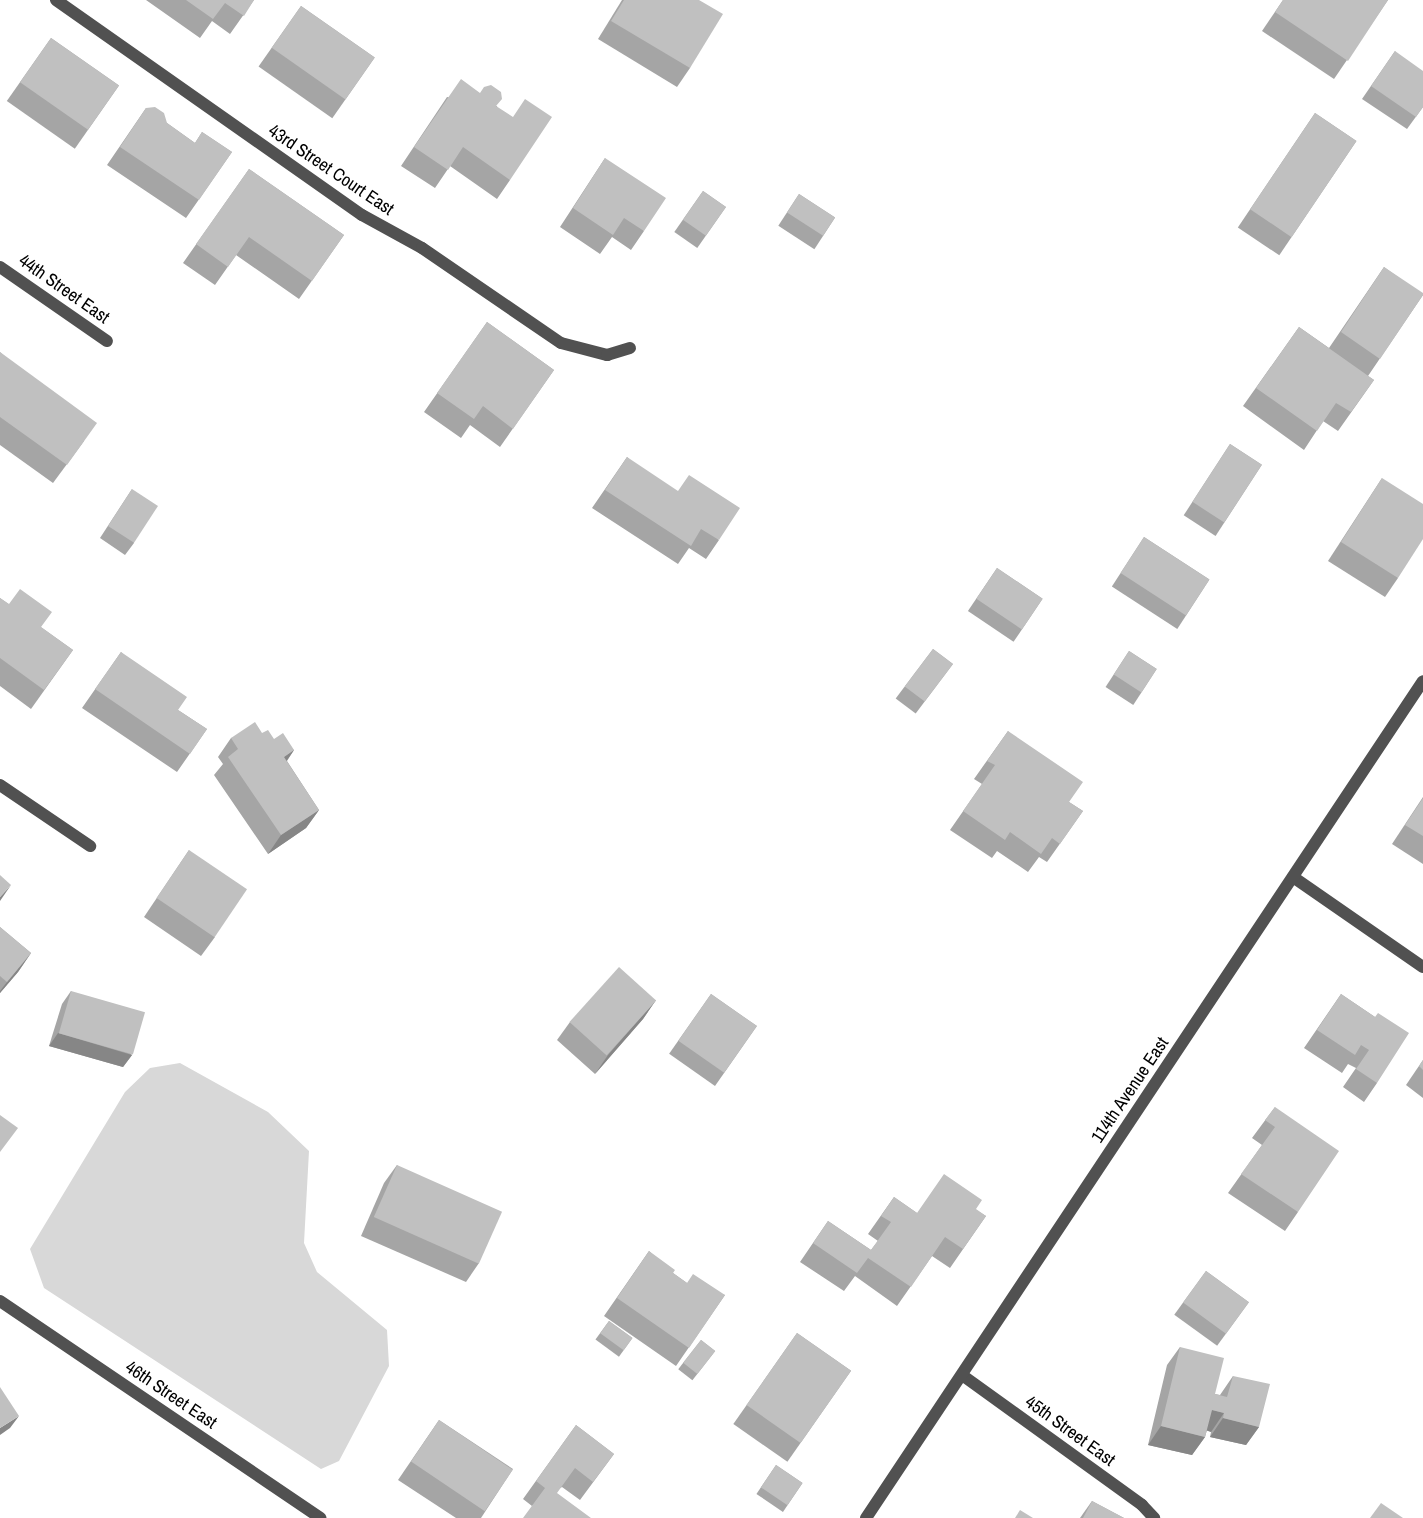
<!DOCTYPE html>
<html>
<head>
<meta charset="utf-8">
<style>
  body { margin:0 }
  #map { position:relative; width:1423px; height:1518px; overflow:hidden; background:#fff; font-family:"Archivo Narrow",sans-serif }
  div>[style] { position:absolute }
  .green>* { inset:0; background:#d8d8d8 }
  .service>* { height:12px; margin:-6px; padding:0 6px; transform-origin:6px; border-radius:6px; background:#515151 }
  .minor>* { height:12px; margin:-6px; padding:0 6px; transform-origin:6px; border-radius:6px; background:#515151 }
  .wall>* { inset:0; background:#a5a5a5; transform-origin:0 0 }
  .shaded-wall>* { inset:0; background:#868686 }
  .building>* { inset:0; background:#c0c0c0; transform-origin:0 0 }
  span { translate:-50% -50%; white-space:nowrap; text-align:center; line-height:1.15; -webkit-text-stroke:4.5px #fff; paint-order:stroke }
  .street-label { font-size:18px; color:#000 }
</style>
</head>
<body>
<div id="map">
  <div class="green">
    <i style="clip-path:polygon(180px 1063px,268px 1112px,309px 1151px,304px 1243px,317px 1272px,387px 1330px,389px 1366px,339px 1461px,321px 1469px,44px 1288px,30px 1249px,125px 1092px,150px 1068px)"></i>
  </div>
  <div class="service">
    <i style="left:0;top:785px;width:109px;rotate:34.1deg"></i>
  </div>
  <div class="minor">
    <i style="left:56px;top:0;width:374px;rotate:35.1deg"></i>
    <i style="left:362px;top:215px;width:68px;rotate:28.8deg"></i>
    <i style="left:422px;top:248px;width:168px;rotate:34.4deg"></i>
    <i style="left:561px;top:343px;width:48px;rotate:14.6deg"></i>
    <i style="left:607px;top:355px;width:24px;rotate:-17deg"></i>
    <i style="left:0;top:267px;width:130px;rotate:34.7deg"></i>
    <i style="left:1293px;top:877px;width:158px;rotate:34.7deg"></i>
    <i style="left:0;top:1301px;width:387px;rotate:34.1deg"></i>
    <i style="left:962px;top:1375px;width:222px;rotate:35.8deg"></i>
    <i style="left:1142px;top:1505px;width:18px;rotate:47deg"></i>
    <i style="left:866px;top:1518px;width:1005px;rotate:-56.36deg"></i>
  </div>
  <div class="wall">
    <i style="clip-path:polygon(146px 0,254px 0,230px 34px,212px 21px,200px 38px)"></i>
    <i style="clip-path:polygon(622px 0,699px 0,690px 68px,677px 87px,598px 39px)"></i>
    <i style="clip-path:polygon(1283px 0,1388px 0,1334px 79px,1262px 31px)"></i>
    <i style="left:301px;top:6px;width:90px;height:74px;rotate:35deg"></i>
    <i style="left:51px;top:38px;width:83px;height:77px;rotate:35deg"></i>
    <i style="clip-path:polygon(1395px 51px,1423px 107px,1407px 129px,1362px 99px)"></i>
    <i style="clip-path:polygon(447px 97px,497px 106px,510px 180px,497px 199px,450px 166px,435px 188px,401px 166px)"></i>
    <i style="clip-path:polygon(146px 108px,195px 143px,202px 132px,232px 152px,186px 218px,107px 165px)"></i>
    <i style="left:1315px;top:113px;width:50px;height:138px;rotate:34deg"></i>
    <i style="clip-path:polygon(605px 158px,644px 231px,631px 250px,612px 237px,600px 254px,560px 227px)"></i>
    <i style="clip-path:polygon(249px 169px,344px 235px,299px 299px,236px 255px,215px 285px,183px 263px)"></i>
    <i style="left:703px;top:191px;width:28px;height:50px;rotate:35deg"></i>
    <i style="left:799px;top:194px;width:43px;height:38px;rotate:33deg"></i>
    <i style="clip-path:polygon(1384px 267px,1423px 295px,1368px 376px,1374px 380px,1338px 431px,1323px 421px,1304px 450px,1243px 406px,1299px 327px,1329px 348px)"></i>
    <i style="clip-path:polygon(487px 322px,554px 370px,500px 447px,470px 425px,461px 438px,424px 412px)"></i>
    <i style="clip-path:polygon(0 352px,84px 441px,53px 483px,0 445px)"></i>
    <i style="left:1230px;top:444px;width:38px;height:85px;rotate:33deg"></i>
    <i style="clip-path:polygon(627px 457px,719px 540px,706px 559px,689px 548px,678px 564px,592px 508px)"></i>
    <i style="clip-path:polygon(1382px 478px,1398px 578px,1385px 597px,1328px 561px)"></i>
    <i style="clip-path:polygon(132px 489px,134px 543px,125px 555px,100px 538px)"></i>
    <i style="left:1144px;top:537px;width:78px;height:59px;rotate:33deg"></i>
    <i style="left:997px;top:568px;width:55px;height:52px;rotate:34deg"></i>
    <i style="clip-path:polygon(0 598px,73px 650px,31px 709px,0 686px)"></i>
    <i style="left:933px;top:649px;width:25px;height:62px;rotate:37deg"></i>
    <i style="left:1129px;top:651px;width:33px;height:43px;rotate:33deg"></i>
    <i style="clip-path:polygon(121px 652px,178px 710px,207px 729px,177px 772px,82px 708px)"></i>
    <i style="clip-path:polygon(1008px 731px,1069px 802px,1083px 811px,1047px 862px,1039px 857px,1028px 872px,997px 851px,992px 858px,950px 830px,982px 784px,974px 779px)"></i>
    <i style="clip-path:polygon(262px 733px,294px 750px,287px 761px,319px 810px,306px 828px,268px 854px,214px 775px,223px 764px,218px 757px,231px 738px)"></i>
    <i style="clip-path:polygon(1423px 797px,1423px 864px,1392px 844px)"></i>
    <i style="clip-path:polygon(189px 850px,215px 937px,201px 956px,144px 917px)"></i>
    <i style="clip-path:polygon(0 927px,31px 953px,18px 972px,0 993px)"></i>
    <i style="clip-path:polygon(71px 991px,132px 1055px,123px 1067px,49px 1046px,62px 1004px)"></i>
    <i style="left:711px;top:994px;width:56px;height:73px;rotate:35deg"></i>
    <i style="clip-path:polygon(1341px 994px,1375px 1017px,1377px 1083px,1364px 1102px,1343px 1087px,1356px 1068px,1348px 1064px,1342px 1073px,1304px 1048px)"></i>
    <i style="clip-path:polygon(656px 1000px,643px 1019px,595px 1074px,557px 1040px,570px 1022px)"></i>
    <i style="clip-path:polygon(1423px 1060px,1423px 1098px,1406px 1085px)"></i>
    <i style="clip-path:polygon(1275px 1107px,1298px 1212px,1285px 1231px,1228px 1193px,1262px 1145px,1252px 1138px)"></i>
    <i style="clip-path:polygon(397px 1165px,479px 1263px,466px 1282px,361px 1236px,384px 1183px)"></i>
    <i style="clip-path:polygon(894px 1197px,917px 1213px,976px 1210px,986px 1216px,950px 1268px,932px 1256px,897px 1306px,855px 1276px,844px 1291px,800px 1262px,828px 1221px,871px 1250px,878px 1241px,868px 1234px)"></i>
    <i style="clip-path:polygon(649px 1251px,673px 1273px,687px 1283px,725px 1295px,676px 1366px,604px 1316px)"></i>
    <i style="left:1206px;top:1271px;width:53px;height:54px;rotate:36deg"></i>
    <i style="left:609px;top:1321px;width:29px;height:23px;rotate:36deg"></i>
    <i style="left:797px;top:1333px;width:66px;height:111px;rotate:35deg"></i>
    <i style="left:701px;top:1340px;width:18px;height:37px;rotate:38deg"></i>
    <i style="clip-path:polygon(1180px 1347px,1215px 1394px,1220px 1395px,1233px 1376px,1259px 1427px,1246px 1445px,1210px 1437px,1211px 1432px,1207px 1430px,1205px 1437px,1192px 1455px,1148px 1445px,1167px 1365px)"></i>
    <i style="clip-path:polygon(439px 1420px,513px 1469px,481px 1518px,456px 1518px,398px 1480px)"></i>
    <i style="clip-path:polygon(576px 1425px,614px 1454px,580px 1500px,562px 1487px,532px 1506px,523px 1499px)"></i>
    <i style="left:776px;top:1465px;width:32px;height:35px;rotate:34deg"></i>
    <i style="clip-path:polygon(1092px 1501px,1124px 1518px,1080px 1518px)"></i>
  </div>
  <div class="shaded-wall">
    <i style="clip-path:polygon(294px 750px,281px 769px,284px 757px)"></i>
    <i style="clip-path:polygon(319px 810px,306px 828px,268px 854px,281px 835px)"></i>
    <i style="clip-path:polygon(11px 885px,0 901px,0 897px)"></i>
    <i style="clip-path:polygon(31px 953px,18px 972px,0 993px,0 991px,7px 982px)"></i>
    <i style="clip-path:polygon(656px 1000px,643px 1019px,595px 1074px,608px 1055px)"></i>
    <i style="clip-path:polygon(58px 1033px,132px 1055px,123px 1067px,49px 1046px)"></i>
    <i style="clip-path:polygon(1212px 1410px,1224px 1413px,1211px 1432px,1199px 1428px)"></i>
    <i style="clip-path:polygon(19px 1416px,10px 1428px,0 1435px,0 1428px)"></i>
    <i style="clip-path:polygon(1223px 1418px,1259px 1427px,1246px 1445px,1210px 1437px)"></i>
    <i style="clip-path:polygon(1161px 1426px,1205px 1437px,1192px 1455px,1148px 1445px)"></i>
  </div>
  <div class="building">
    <i style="clip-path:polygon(186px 0,254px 0,244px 16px,225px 3px,213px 19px)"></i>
    <i style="clip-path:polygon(624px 0,699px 0,723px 14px,690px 68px,611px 21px)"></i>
    <i style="clip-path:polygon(1283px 0,1388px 0,1348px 61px,1275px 12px)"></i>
    <i style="left:301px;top:6px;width:90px;height:51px;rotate:35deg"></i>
    <i style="left:51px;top:38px;width:83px;height:54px;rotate:35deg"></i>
    <i style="clip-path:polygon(1395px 51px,1423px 71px,1423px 107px,1416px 117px,1371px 86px)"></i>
    <i style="clip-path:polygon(461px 79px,480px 93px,484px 87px,491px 85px,501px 92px,502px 99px,496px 106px,513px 117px,525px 99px,552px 117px,510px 180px,463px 147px,448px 170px,414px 147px)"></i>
    <i style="clip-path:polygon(155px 107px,164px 113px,167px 123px,195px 143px,202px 132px,232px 152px,199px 200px,120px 147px,146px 108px)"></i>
    <i style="left:1315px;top:113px;width:50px;height:116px;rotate:34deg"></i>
    <i style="clip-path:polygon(605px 158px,666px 198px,644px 231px,624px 218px,613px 235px,573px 208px)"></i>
    <i style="clip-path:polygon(249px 169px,344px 235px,312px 281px,249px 237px,228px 267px,196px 244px)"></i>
    <i style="left:703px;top:191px;width:28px;height:35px;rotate:35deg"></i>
    <i style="left:799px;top:194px;width:43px;height:22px;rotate:33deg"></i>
    <i style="clip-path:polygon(1384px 267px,1423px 293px,1423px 295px,1380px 359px,1341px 332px)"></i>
    <i style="clip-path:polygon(487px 322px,554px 370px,513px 429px,483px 406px,474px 419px,437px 393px)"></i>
    <i style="clip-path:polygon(1299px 327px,1374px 380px,1351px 412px,1336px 403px,1317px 431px,1256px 388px)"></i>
    <i style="clip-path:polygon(0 352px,97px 423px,67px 465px,0 417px)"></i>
    <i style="left:1230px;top:444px;width:38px;height:69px;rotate:33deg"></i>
    <i style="clip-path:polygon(627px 457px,678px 491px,689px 475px,740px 508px,719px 540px,701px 529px,691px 546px,605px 490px)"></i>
    <i style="clip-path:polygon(1382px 478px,1423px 504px,1423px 539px,1398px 578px,1341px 542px)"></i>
    <i style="left:132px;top:489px;width:31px;height:44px;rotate:33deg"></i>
    <i style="left:1144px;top:537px;width:78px;height:43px;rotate:33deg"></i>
    <i style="left:997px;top:568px;width:55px;height:37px;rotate:34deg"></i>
    <i style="clip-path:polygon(20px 589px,52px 612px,41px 627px,73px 650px,44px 690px,0 658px,0 598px,9px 604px)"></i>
    <i style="left:933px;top:649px;width:25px;height:47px;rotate:37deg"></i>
    <i style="left:1129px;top:651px;width:33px;height:28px;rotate:33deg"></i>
    <i style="clip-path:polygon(121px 652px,187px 697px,178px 710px,207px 729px,190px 754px,95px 689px)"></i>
    <i style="clip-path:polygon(255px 722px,262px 733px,268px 730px,274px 739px,283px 733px,294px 750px,284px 757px,319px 810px,281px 835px,228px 757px,238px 749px,231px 738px)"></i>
    <i style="clip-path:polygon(1008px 731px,1083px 782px,1069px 802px,1083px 811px,1060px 844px,1052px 838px,1041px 854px,1010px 832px,1005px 840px,963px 811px,995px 765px,987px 761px)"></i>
    <i style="clip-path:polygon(1423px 798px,1423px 836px,1405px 825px)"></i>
    <i style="left:189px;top:850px;width:70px;height:58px;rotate:34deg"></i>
    <i style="clip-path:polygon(0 875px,11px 885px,0 897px)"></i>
    <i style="clip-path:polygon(0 927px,31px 953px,7px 982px,0 976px)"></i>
    <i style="left:619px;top:967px;width:50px;height:74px;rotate:42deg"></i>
    <i style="left:71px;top:991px;width:77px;height:44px;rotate:16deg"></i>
    <i style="left:711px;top:994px;width:56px;height:57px;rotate:35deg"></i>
    <i style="clip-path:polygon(1341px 994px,1375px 1017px,1378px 1013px,1409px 1033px,1377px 1083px,1356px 1069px,1369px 1050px,1361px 1045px,1355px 1055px,1317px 1030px)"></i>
    <i style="clip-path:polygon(1423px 1060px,1423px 1070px,1419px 1066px)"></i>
    <i style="clip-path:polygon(1275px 1107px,1339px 1151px,1298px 1212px,1241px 1174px,1275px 1127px,1265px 1120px)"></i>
    <i style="clip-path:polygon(0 1115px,18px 1128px,0 1152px)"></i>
    <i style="left:397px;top:1165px;width:115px;height:57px;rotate:24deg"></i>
    <i style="clip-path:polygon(944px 1174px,982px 1200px,976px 1209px,986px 1216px,963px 1249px,945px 1237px,911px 1287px,868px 1258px,857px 1273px,813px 1243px,828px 1221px,871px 1250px,891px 1222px,881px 1216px,894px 1197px,917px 1213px)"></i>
    <i style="clip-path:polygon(649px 1251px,675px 1270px,673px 1273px,687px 1283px,693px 1274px,725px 1295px,689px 1348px,617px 1298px)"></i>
    <i style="left:1206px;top:1271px;width:53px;height:39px;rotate:36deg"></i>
    <i style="left:609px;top:1321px;width:29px;height:15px;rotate:36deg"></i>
    <i style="left:797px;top:1333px;width:66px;height:88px;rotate:35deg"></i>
    <i style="left:701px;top:1340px;width:18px;height:29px;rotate:38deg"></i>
    <i style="clip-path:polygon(1180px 1347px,1224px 1358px,1215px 1394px,1227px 1397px,1233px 1376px,1270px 1384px,1259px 1427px,1223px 1418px,1224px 1413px,1212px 1410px,1205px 1437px,1161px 1426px)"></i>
    <i style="clip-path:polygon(0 1387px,19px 1416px,0 1428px)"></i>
    <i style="left:439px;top:1420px;width:89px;height:50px;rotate:34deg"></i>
    <i style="clip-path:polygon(576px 1425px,614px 1454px,593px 1482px,575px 1468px,557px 1493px,591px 1518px,523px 1518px,545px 1488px,536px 1481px)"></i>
    <i style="left:776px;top:1465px;width:32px;height:27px;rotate:34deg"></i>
    <i style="clip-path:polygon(1092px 1501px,1124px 1518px,1083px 1518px)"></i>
    <i style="clip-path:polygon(1381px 1503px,1403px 1518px,1370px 1518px)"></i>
    <i style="clip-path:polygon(1020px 1510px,1033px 1518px,1015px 1518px)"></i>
  </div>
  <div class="street-label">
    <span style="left:331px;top:170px;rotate:34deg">43rd Street Court East</span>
    <span style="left:64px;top:289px;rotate:35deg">44th Street East</span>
    <span style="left:1130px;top:1090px;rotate:-56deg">114th Avenue East</span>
    <span style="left:171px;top:1395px;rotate:34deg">46th Street East</span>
    <span style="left:1070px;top:1431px;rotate:36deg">45th Street East</span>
  </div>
</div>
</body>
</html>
